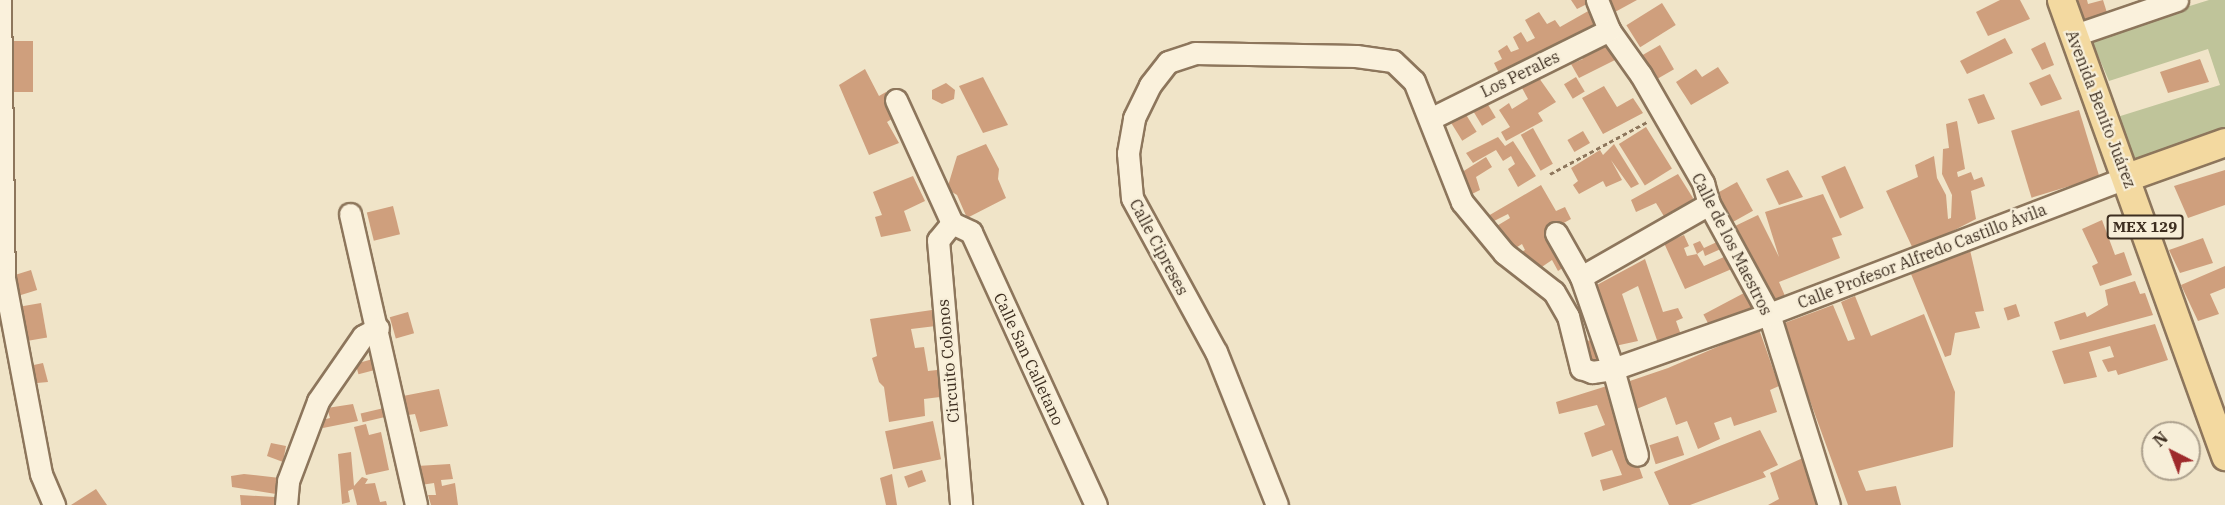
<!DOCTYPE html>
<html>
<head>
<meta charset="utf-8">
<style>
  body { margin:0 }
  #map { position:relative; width:2225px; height:505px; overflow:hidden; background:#f0e4c8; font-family:"IBM Plex Serif",serif }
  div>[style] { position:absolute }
  .cemetery>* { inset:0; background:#bfc49a }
  .building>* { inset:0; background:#cf9f7d; transform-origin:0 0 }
  .path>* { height:3px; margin-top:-1.5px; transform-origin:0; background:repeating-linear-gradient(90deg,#8d765c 0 4.5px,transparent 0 7.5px) }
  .roads { filter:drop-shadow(2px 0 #8d765c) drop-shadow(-2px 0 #8d765c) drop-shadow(0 2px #8d765c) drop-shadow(0 -2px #8d765c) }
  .minor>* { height:21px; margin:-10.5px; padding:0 10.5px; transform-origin:10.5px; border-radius:10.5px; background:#faf1dc }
  .major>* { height:27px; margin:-13.5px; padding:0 13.5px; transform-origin:13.5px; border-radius:13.5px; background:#f3d9a0 }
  span { translate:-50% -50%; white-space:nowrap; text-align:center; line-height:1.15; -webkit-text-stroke:4.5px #f7eed8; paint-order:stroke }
  .shield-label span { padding:2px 4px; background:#f7eed8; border:2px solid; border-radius:4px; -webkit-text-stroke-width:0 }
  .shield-label { font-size:15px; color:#3d2e20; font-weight:700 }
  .street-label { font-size:16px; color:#3d2e20 }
  .north { position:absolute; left:2141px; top:421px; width:60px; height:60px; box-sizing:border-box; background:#f7eed8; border:2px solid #ada18e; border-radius:50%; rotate:318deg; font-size:16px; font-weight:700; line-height:24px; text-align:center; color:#3d2e20 }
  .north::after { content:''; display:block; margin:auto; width:21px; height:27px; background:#9e2a2b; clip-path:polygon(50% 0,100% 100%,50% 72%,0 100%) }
</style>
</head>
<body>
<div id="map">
  <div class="cemetery">
    <i style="clip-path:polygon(2209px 0,2225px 0,2225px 130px,2132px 160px,2114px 118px,2220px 85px,2208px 49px,2109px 81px,2090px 37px)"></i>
  </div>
  <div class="building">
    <i style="clip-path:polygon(1571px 0,1590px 0,1591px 2px,1577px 9px)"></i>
    <i style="clip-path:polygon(1609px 0,1637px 0,1615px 12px)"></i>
    <i style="clip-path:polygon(2000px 0,2020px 0,2030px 19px,1988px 36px,1976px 12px)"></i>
    <i style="clip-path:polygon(2068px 0,2087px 0,2088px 4px,2103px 0,2108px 16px,2076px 26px)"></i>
    <i style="left:1662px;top:3px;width:26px;height:42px;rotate:58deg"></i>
    <i style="clip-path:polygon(1590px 10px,1600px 26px,1499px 73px,1494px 63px,1502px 59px,1498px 51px,1507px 45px,1511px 52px,1519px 49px,1513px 37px,1521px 32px,1527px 42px,1535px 38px,1525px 20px,1539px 12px,1547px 24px,1555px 20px,1560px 27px)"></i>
    <i style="clip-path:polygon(1608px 36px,1621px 57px,1579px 78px,1571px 64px,1583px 59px,1579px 53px)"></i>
    <i style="clip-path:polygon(2005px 38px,2013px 53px,1967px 74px,1960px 61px)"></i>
    <i style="left:8px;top:41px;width:25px;height:51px"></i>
    <i style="clip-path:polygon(2045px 42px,2054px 65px,2042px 70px,2031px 49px)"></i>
    <i style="left:1660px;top:45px;width:28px;height:28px;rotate:60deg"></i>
    <i style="clip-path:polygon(2200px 59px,2209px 82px,2168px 93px,2160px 72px)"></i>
    <i style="clip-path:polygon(1718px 67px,1729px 83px,1691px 105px,1676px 82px,1696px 69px,1702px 77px)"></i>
    <i style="clip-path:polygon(865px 69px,879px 96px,886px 92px,898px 115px,887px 122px,899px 143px,869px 155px,839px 85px)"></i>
    <i style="clip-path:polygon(2050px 74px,2062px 99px,2041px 106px,2029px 83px)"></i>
    <i style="clip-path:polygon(983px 77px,1008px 125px,983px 133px,959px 86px)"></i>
    <i style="left:1576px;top:77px;width:17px;height:14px;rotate:59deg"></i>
    <i style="clip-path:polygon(1539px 78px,1556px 102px,1538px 113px,1543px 121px,1506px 141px,1501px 132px,1510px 127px,1499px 110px,1509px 103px,1512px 109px,1528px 99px,1522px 88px)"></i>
    <i style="clip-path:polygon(946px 83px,955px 90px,954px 99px,942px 104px,932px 99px,932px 90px)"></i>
    <i style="clip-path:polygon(1604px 86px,1617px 107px,1633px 98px,1643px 113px,1603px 134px,1582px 98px)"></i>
    <i style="clip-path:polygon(1984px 94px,1995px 119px,1978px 124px,1968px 99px)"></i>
    <i style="left:1487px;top:103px;width:17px;height:16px;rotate:59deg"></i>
    <i style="left:2079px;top:110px;width:70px;height:71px;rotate:73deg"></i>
    <i style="left:1465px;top:113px;width:22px;height:17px;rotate:58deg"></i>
    <i style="clip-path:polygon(1957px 121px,1965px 169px,1957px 172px,1958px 177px,1971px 172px,1974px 180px,1982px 177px,1985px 186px,1971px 191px,1976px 219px,1914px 251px,1886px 191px,1918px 177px,1915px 165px,1934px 156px,1937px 178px,1946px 195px,1948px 219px,1951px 218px,1952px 195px,1942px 174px,1943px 149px,1949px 148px,1946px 124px)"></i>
    <i style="left:1646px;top:127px;width:49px;height:32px;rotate:58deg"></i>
    <i style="left:1533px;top:128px;width:41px;height:14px;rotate:61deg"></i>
    <i style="left:1583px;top:131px;width:14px;height:18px;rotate:60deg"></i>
    <i style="clip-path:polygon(1498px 137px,1505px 146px,1513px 141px,1536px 176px,1518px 187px,1508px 169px,1515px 164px,1511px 156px,1503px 161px,1496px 150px,1473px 163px,1466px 153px)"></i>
    <i style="clip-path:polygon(986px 144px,999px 169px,998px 179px,1006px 198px,967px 218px,957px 195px,947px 189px,957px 156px)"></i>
    <i style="clip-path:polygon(1614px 144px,1639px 184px,1631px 188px,1611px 160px,1622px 180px,1606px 187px,1603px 181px,1579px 194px,1573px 185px,1578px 181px,1571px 168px,1600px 150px,1603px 155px)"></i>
    <i style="clip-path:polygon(1486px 157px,1492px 167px,1476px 177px,1480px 190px,1472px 194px,1466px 185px,1451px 179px)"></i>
    <i style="left:1845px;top:166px;width:46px;height:26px;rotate:66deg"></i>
    <i style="clip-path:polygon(1788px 170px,1803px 197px,1779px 205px,1766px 179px)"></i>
    <i style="clip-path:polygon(2225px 170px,2225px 205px,2188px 218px,2174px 186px)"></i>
    <i style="clip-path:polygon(1678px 174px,1693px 198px,1691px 204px,1665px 218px,1656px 203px,1636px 212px,1631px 200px)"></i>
    <i style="clip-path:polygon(913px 176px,925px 201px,904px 211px,911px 231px,881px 237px,875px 217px,882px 215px,873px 192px)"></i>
    <i style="left:1737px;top:182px;width:33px;height:23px;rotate:61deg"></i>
    <i style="clip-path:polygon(1541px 185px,1556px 211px,1565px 207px,1571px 219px,1547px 232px,1564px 267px,1558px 271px,1552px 260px,1533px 273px,1516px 255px,1525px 250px,1522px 244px,1509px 252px,1495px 227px,1510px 218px,1508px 214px,1492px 222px,1488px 216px)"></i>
    <i style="clip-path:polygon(1823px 194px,1842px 235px,1832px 238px,1840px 258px,1779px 282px,1785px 296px,1774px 301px,1733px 227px,1758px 215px,1779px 257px,1765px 212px)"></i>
    <i style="left:393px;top:206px;width:29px;height:27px;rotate:76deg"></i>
    <i style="clip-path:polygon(2102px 220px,2115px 255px,2124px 252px,2132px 275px,2100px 286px,2092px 266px,2098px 263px,2082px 229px)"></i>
    <i style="clip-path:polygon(1684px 235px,1689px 246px,1684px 248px,1687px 256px,1697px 254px,1704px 266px,1726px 256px,1734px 268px,1685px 289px,1664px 243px)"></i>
    <i style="clip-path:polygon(2203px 238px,2213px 263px,2180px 273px,2169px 250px)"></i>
    <i style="clip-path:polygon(1700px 241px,1704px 248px,1719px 241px,1723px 248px,1705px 256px,1703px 250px,1697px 254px,1693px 244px)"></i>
    <i style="clip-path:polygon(1970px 250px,1984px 311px,1975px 312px,1980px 328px,1955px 333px,1951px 355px,1945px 357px,1911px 274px)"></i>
    <i style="clip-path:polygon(1645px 259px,1663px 312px,1678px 308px,1683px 318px,1676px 321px,1681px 335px,1658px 343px,1638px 286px,1622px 294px,1638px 341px,1615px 346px,1595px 286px)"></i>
    <i style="clip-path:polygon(2225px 266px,2225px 288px,2210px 294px,2219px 314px,2198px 321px,2181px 285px)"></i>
    <i style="left:31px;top:270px;width:21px;height:22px;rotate:73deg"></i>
    <i style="clip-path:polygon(2135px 281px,2140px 294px,2145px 293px,2153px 315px,2060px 340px,2054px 322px,2085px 312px,2087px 317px,2108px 305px,2105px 290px)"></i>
    <i style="left:1744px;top:293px;width:24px;height:46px;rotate:62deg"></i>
    <i style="clip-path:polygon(1855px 296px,1871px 336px,1924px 314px,1955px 392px,1953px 447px,1858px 471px,1866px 491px,1896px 486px,1901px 505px,1848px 505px,1782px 324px,1833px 305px,1848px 341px,1855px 339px,1841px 302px)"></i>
    <i style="left:41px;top:303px;width:35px;height:25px;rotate:80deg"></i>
    <i style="left:2016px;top:304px;width:13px;height:13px;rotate:72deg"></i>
    <i style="clip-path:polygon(932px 310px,936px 326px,911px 329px,915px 348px,924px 347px,928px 371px,937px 370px,940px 397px,924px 399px,925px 416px,889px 422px,884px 387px,879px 382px,872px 358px,877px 356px,870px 319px)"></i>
    <i style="left:408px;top:312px;width:22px;height:19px;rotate:74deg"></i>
    <i style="clip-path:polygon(2155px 324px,2168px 360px,2118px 375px,2116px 370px,2108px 372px,2102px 360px,2114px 357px,2110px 346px,2089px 352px,2097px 377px,2064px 384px,2052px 351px)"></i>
    <i style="clip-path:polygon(1759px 329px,1779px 386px,1770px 390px,1777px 412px,1734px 426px,1731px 417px,1714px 423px,1720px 439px,1698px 449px,1687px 421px,1676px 425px,1666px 397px,1634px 410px,1624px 383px,1668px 368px)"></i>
    <i style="left:1600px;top:337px;width:20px;height:18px;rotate:72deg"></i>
    <i style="left:373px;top:359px;width:11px;height:18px;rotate:75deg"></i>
    <i style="clip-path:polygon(43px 363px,48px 382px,37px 383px,29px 366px)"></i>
    <i style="clip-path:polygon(1610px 385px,1643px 478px,1603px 491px,1600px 480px,1622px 475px,1612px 450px,1592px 457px,1584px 433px,1605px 425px,1597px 405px,1559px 414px,1556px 402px)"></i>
    <i style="clip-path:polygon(439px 389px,448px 426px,420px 432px,415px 414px,408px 415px,403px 396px)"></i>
    <i style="clip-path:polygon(353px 404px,358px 421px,323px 428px,322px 420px,330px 418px,327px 408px)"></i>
    <i style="left:384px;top:408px;width:9px;height:24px;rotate:77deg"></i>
    <i style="left:933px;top:421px;width:39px;height:49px;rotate:78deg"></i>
    <i style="clip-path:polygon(366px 424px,369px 435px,381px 432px,389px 470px,366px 475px,354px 427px)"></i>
    <i style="clip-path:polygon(1760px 430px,1778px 465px,1763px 472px,1766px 477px,1690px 505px,1669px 505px,1654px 472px)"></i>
    <i style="left:1678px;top:436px;width:20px;height:30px;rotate:72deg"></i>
    <i style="clip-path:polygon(271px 443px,286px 446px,283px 462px,267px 456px)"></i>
    <i style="clip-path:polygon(351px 452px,354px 486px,362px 477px,368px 479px,365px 484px,375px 483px,380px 502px,386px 501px,387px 505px,357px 505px,353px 489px,348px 491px,350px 502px,342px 504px,338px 454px)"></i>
    <i style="clip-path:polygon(1805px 457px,1823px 505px,1768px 505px,1779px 499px,1770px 473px)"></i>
    <i style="clip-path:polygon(450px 464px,453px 479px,441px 480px,442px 486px,455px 483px,458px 505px,431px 505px,428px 495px,436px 495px,434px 483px,421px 485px,417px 466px)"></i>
    <i style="left:922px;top:470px;width:12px;height:19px;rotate:70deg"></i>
    <i style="clip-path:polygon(244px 474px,280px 478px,276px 494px,232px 487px,231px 476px)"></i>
    <i style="clip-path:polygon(892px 474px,897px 505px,886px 505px,880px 478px)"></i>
    <i style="clip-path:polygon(96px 489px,107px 505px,71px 505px)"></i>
    <i style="clip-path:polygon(240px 495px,275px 497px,275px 505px,241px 505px)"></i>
  </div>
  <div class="path">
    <i style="left:1550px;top:174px;width:110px;rotate:-28.2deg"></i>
  </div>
  <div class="roads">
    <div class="minor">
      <i style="left:0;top:0;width:278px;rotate:89.2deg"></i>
      <i style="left:4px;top:278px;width:199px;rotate:79.3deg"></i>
      <i style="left:41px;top:474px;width:34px;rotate:67deg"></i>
      <i style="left:1597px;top:0;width:32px;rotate:68deg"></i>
      <i style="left:1609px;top:30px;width:55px;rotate:54.6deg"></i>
      <i style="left:1641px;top:75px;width:125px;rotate:60.1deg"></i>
      <i style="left:1703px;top:183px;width:22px;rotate:74deg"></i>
      <i style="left:1709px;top:204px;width:125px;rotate:61.4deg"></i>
      <i style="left:1769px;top:314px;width:200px;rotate:72.6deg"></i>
      <i style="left:2072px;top:36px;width:111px;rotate:-18.9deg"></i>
      <i style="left:896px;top:100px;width:135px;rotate:65.5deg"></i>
      <i style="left:1432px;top:118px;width:198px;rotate:-26.4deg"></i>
      <i style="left:350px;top:214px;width:298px;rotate:77.2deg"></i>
      <i style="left:952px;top:223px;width:21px;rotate:25deg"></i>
      <i style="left:971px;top:232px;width:300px;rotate:65.4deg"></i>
      <i style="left:952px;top:223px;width:22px;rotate:129deg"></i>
      <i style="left:938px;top:240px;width:266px;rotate:85deg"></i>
      <i style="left:1556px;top:233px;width:51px;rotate:60.4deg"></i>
      <i style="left:1581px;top:277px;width:97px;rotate:70.8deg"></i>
      <i style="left:1613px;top:369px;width:89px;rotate:74.4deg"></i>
      <i style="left:1581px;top:277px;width:147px;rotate:-29.7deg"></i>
      <i style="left:286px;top:505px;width:24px;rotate:-85deg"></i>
      <i style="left:288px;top:481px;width:85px;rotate:-69.4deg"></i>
      <i style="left:318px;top:401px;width:79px;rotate:-55.3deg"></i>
      <i style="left:363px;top:336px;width:17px;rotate:-28deg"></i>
      <i style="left:1277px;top:505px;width:165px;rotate:-111.7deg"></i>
      <i style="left:1216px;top:352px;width:175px;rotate:-118.6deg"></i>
      <i style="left:1132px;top:198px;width:45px;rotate:-95.1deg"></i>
      <i style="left:1128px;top:153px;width:36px;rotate:-80deg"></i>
      <i style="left:1134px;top:118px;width:37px;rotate:-64deg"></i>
      <i style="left:1150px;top:85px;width:29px;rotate:-52deg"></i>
      <i style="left:1168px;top:62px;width:28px;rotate:-18deg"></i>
      <i style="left:1195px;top:53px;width:161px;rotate:1.1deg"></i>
      <i style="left:1356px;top:56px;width:37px;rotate:8deg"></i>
      <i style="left:1393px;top:61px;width:29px;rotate:44deg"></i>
      <i style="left:1414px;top:81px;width:130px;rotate:68.4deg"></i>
      <i style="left:1462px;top:202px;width:66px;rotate:50.5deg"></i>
      <i style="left:1504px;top:253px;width:63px;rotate:38deg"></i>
      <i style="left:1554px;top:292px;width:28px;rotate:60deg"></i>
      <i style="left:1568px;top:316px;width:54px;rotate:76deg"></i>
      <i style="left:1581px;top:368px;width:12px;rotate:20deg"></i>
      <i style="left:1592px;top:372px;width:21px;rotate:-8deg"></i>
      <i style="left:1613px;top:369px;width:165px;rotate:-19.4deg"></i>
      <i style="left:1769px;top:314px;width:383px;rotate:-20.9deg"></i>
    </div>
    <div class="major">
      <i style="left:2061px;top:0;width:485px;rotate:70.2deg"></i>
      <i style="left:2127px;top:177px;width:104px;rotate:-19.7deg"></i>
    </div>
  </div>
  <div class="shield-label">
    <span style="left:2145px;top:227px">MEX 129</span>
  </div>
  <div class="street-label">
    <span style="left:1520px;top:74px;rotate:-26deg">Los Perales</span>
    <span style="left:2101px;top:109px;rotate:69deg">Avenida Benito Juárez</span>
    <span style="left:1732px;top:244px;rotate:63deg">Calle de los Maestros</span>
    <span style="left:1159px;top:247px;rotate:62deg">Calle Cipreses</span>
    <span style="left:1922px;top:256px;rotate:-21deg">Calle Profesor Alfredo Castillo Ávila</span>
    <span style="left:1029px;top:359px;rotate:65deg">Calle San Calletano</span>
    <span style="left:948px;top:361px;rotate:-95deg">Circuito Colonos</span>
  </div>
  <div class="north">N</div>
</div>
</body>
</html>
